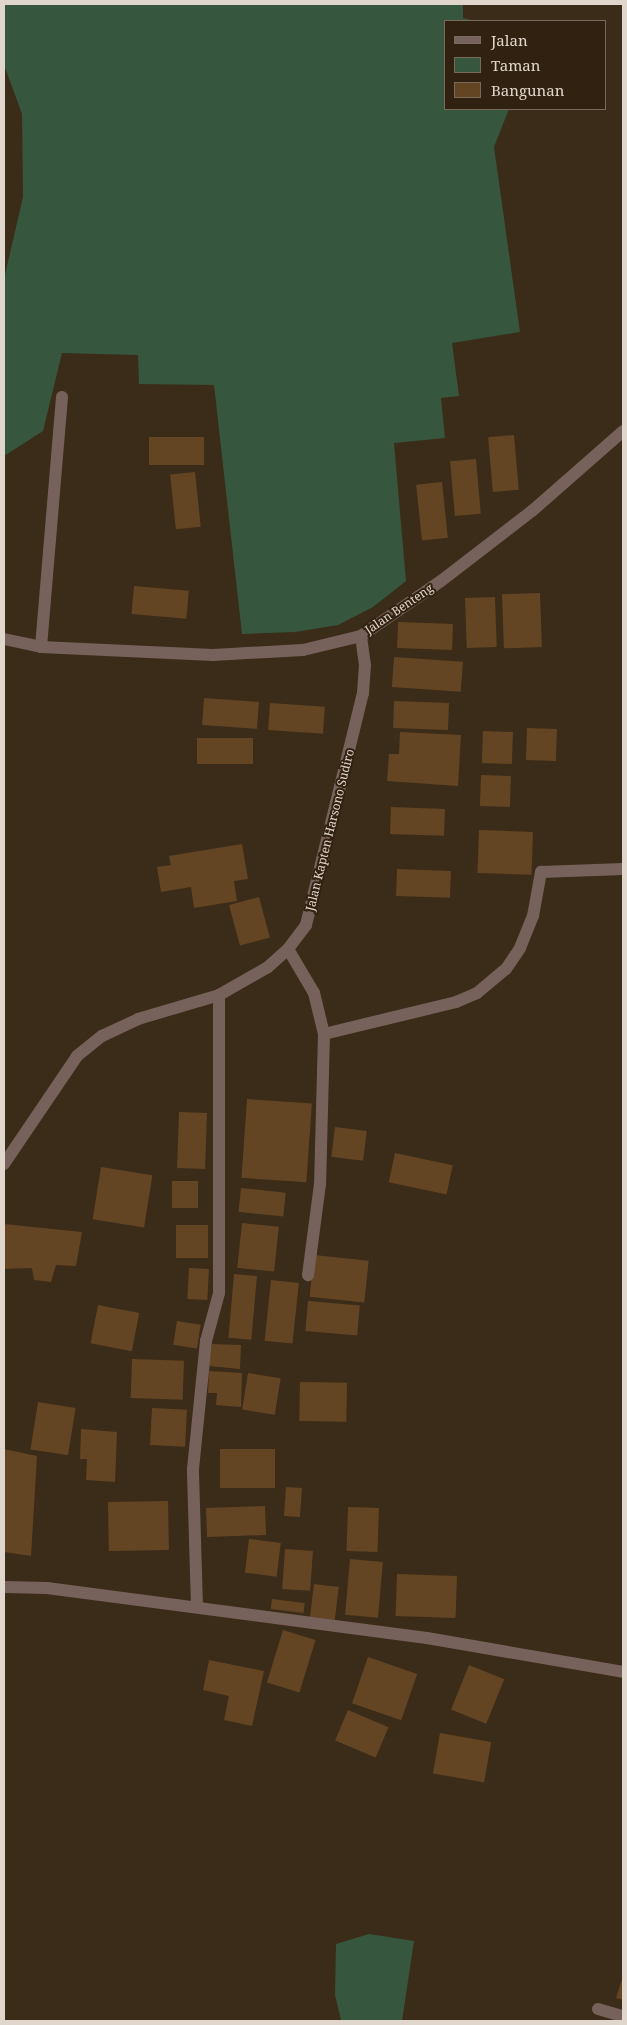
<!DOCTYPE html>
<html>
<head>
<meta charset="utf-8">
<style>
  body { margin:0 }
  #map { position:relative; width:627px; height:2025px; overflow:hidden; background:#3b2b19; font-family:"Noto Serif",serif }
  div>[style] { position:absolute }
  .green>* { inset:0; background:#36573d }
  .building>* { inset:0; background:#644523; transform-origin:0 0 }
  .minor>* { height:12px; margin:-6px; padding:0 6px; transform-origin:6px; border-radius:6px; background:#77625b }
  span { translate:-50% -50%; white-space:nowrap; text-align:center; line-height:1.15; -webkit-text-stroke:4px #312110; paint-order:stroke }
  .street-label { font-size:12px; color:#e1d6cc }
  .frame { position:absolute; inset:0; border:5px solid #e1d6cc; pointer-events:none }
  .legend { position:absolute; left:444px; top:20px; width:162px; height:90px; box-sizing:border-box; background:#312110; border:1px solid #77695b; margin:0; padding:6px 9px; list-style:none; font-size:15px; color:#e1d6cc }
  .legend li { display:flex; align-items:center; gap:10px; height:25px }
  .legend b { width:25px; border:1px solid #77695b }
</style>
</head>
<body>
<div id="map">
  <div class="green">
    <i style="clip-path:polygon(4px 4px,463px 4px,463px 18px,476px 21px,446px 21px,446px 109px,509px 109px,494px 147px,520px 332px,452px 343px,459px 396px,441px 398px,445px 438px,394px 443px,406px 581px,373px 607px,338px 625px,295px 632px,242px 634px,214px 385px,139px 384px,138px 355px,62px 353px,43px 431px,4px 456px,4px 279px,23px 197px,22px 114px,4px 65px)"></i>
    <i style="clip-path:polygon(369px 1934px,414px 1941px,402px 2021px,341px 2020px,335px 1995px,336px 1944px)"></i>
  </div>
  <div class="building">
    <i style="left:514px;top:435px;width:55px;height:26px;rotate:85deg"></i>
    <i style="left:204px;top:437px;width:28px;height:55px;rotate:90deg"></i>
    <i style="left:476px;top:459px;width:55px;height:26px;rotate:85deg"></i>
    <i style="left:195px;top:472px;width:55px;height:25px;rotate:84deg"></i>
    <i style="left:442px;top:482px;width:56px;height:26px;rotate:84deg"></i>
    <i style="left:134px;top:586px;width:55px;height:28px;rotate:5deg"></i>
    <i style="left:540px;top:593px;width:54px;height:38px;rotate:88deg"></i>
    <i style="left:495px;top:597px;width:50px;height:30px;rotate:88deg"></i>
    <i style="left:398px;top:622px;width:55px;height:26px;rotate:2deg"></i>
    <i style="left:394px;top:657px;width:69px;height:30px;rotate:4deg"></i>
    <i style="left:204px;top:698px;width:55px;height:27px;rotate:4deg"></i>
    <i style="left:394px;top:701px;width:55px;height:27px;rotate:2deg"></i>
    <i style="left:270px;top:703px;width:55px;height:27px;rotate:4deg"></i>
    <i style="left:527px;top:728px;width:30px;height:32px;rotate:2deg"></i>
    <i style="left:483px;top:731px;width:30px;height:32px;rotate:2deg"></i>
    <i style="clip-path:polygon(400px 732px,461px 735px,458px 786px,387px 781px,389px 754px,399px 754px)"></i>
    <i style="left:197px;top:738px;width:56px;height:26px"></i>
    <i style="left:481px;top:775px;width:30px;height:31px;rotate:2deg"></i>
    <i style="left:391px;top:807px;width:54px;height:27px;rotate:2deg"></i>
    <i style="left:479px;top:830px;width:54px;height:43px;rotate:2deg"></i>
    <i style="clip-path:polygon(242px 844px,248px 879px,234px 881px,237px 901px,194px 908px,191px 887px,161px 892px,157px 867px,171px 865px,169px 856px)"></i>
    <i style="left:397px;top:869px;width:54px;height:27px;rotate:2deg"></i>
    <i style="left:259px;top:897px;width:42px;height:31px;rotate:75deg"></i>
    <i style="left:247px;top:1099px;width:65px;height:79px;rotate:4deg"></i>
    <i style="left:179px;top:1112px;width:28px;height:56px;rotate:2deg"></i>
    <i style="left:335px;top:1127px;width:32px;height:30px;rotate:7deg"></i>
    <i style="left:395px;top:1153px;width:59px;height:30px;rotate:12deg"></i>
    <i style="left:101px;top:1167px;width:52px;height:53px;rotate:9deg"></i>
    <i style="left:198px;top:1181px;width:27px;height:26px;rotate:90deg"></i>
    <i style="left:241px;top:1188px;width:45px;height:24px;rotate:6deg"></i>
    <i style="left:242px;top:1223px;width:37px;height:45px;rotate:6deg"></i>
    <i style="clip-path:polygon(4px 1224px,82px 1232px,76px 1266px,56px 1265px,51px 1282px,34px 1280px,32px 1268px,4px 1269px)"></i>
    <i style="left:208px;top:1225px;width:33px;height:32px;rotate:90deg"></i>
    <i style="left:314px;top:1255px;width:55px;height:42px;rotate:6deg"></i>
    <i style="left:189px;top:1268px;width:20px;height:31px;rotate:3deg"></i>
    <i style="left:234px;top:1274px;width:23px;height:64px;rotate:5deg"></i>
    <i style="left:271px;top:1280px;width:28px;height:61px;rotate:6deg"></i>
    <i style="left:308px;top:1301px;width:52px;height:30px;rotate:5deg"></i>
    <i style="left:98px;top:1305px;width:42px;height:39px;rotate:11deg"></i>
    <i style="left:177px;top:1321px;width:24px;height:24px;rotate:9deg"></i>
    <i style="clip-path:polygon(212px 1344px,241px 1345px,240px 1369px,209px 1366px)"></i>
    <i style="left:132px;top:1359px;width:52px;height:39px;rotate:2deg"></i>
    <i style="clip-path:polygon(209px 1371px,242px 1373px,241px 1407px,216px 1405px,217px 1393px,208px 1393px)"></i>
    <i style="left:248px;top:1373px;width:33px;height:37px;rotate:9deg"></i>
    <i style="left:300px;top:1382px;width:47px;height:39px;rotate:1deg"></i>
    <i style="left:38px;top:1402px;width:38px;height:48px;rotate:9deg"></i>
    <i style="left:152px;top:1408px;width:35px;height:37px;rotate:3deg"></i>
    <i style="clip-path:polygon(81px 1429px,117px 1432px,115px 1482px,86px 1480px,87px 1459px,80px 1459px)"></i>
    <i style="clip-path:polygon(4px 1449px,37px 1456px,31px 1556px,4px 1552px)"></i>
    <i style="left:220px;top:1449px;width:55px;height:39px"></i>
    <i style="left:286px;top:1487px;width:16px;height:29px;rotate:4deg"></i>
    <i style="left:168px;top:1501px;width:49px;height:60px;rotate:89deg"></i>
    <i style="left:265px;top:1506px;width:29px;height:59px;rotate:88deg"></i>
    <i style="left:348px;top:1507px;width:31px;height:44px;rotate:2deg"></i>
    <i style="left:249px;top:1539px;width:32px;height:34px;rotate:7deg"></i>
    <i style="left:285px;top:1549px;width:28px;height:40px;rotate:4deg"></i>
    <i style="left:350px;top:1559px;width:33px;height:56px;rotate:5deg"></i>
    <i style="left:397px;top:1574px;width:60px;height:42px;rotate:2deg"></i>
    <i style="left:314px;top:1584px;width:25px;height:33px;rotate:7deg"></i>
    <i style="left:272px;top:1599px;width:33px;height:10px;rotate:7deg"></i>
    <i style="left:283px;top:1630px;width:34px;height:55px;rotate:17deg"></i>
    <i style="left:368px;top:1657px;width:52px;height:49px;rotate:19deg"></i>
    <i style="clip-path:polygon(209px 1660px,264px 1671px,252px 1726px,224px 1720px,229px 1696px,203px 1690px)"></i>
    <i style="left:469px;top:1665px;width:38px;height:48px;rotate:22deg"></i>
    <i style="left:348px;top:1710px;width:44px;height:33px;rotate:23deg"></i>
    <i style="left:440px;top:1733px;width:52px;height:41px;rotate:10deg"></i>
    <i style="clip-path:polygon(623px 1976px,623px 2000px,616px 1998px)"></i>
  </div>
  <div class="minor">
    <i style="left:4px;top:639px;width:38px;rotate:12deg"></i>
    <i style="left:41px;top:647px;width:172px;rotate:2.7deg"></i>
    <i style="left:213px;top:655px;width:90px;rotate:-3.2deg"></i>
    <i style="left:303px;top:650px;width:60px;rotate:-13.6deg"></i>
    <i style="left:361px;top:636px;width:97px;rotate:-34.5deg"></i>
    <i style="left:441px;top:581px;width:115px;rotate:-37.6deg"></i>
    <i style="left:532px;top:511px;width:121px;rotate:-41.3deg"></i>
    <i style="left:41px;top:647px;width:251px;rotate:-85.2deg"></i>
    <i style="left:288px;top:949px;width:51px;rotate:59.4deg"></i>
    <i style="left:314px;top:993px;width:42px;rotate:76.3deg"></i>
    <i style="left:324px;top:1034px;width:150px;rotate:91.5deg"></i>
    <i style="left:320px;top:1184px;width:92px;rotate:97.5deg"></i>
    <i style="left:324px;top:1034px;width:136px;rotate:-13.6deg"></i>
    <i style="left:456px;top:1002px;width:23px;rotate:-23deg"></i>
    <i style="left:477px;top:993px;width:38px;rotate:-40deg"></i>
    <i style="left:506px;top:969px;width:25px;rotate:-56deg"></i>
    <i style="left:520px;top:948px;width:35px;rotate:-68deg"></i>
    <i style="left:533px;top:916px;width:45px;rotate:-79.7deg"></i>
    <i style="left:541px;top:872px;width:82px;rotate:-2.1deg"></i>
    <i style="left:4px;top:1164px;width:130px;rotate:-55.9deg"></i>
    <i style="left:77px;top:1056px;width:32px;rotate:-39deg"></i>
    <i style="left:102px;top:1036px;width:40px;rotate:-25deg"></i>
    <i style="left:138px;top:1019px;width:84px;rotate:-16.5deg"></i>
    <i style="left:219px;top:995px;width:56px;rotate:-29.7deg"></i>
    <i style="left:268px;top:967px;width:27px;rotate:-42deg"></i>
    <i style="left:288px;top:949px;width:30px;rotate:-53deg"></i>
    <i style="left:306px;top:925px;width:239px;rotate:-76.2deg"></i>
    <i style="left:363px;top:693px;width:28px;rotate:-86deg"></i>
    <i style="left:365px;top:665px;width:29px;rotate:-98deg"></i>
    <i style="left:4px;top:1587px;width:43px;rotate:1.3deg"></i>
    <i style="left:47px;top:1588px;width:383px;rotate:7.5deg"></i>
    <i style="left:427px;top:1638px;width:199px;rotate:9.8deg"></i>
    <i style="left:197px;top:1607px;width:138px;rotate:-91.7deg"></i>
    <i style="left:193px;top:1469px;width:129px;rotate:-84.2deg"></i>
    <i style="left:206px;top:1341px;width:50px;rotate:-74.8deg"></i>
    <i style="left:219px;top:1293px;width:298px;rotate:-90deg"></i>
    <i style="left:598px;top:2009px;width:26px;rotate:16deg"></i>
  </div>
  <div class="street-label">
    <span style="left:399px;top:609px;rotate:-34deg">Jalan Benteng</span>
    <span style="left:330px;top:830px;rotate:-76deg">Jalan Kapten Harsono Sudiro</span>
  </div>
  <div class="frame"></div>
  <ul class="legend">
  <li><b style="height:6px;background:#77625b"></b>Jalan</li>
  <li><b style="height:14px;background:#36573d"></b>Taman</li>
  <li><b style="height:14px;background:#644523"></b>Bangunan</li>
  </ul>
</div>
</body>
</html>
